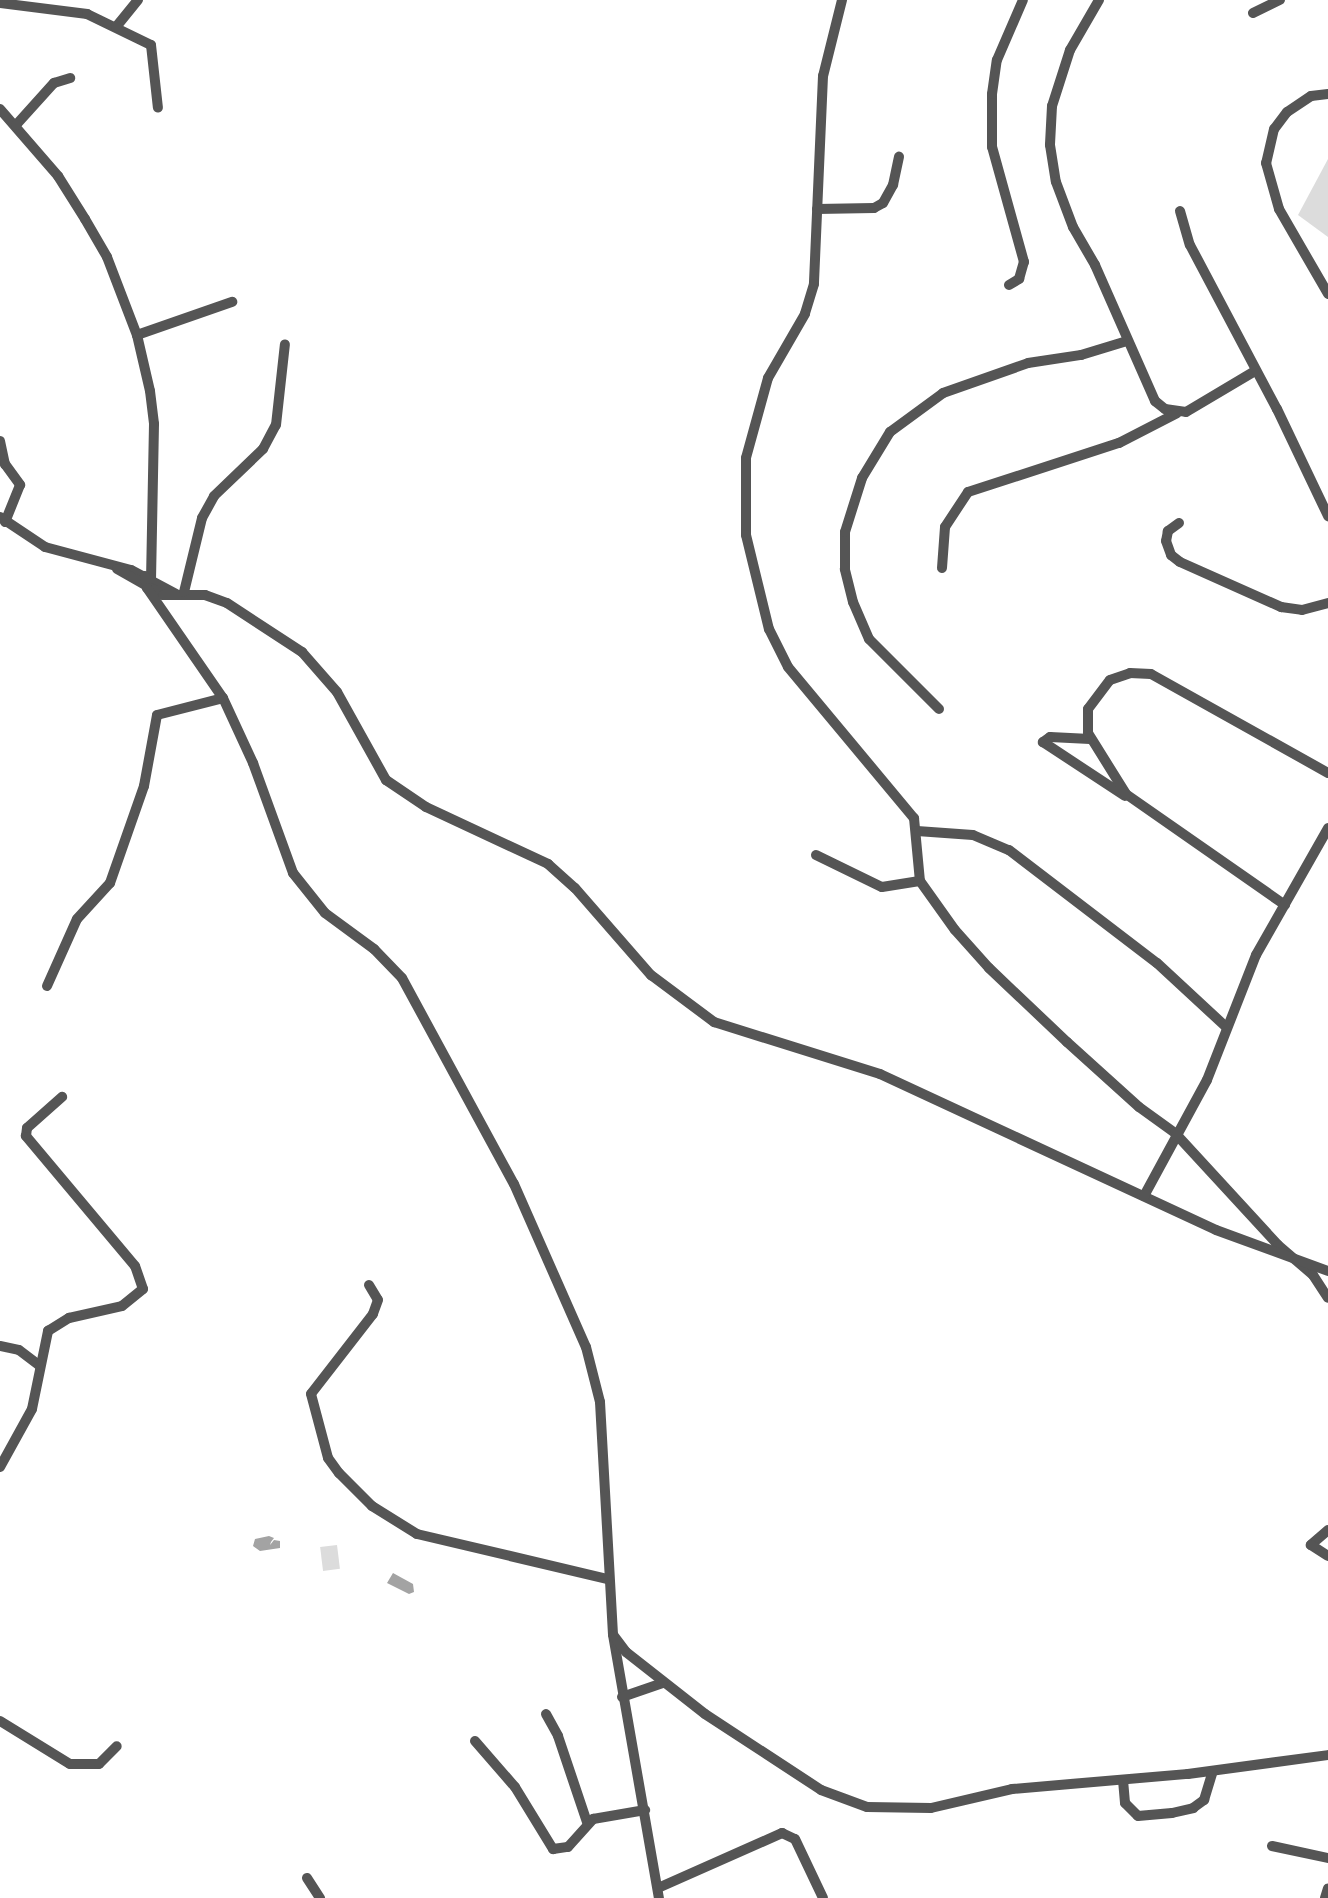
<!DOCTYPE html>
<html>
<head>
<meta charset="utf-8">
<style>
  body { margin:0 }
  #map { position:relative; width:1328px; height:1898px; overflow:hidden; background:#fff; font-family:Karla,sans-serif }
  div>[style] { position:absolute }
  .green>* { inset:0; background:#dcdcdc; transform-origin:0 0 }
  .water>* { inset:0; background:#a3a3a3 }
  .minor>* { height:10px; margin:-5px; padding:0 5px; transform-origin:5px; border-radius:5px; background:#555 }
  span { translate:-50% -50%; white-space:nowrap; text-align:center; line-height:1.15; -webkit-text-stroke:6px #fff; paint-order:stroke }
</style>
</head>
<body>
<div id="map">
  <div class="green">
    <i style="clip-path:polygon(1328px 159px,1328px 237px,1298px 215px)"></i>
    <i style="left:337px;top:1545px;width:24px;height:17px;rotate:83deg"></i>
  </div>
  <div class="water">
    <i style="clip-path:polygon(269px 1536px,274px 1538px,271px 1542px,270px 1545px,274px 1540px,280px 1541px,280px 1548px,260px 1551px,253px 1546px,255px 1539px)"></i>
    <i style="clip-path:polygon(393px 1573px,413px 1584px,414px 1592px,409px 1594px,387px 1583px)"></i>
  </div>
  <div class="minor">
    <i style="left:842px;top:0;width:78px;rotate:104deg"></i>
    <i style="left:823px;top:76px;width:208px;rotate:92.5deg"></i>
    <i style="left:814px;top:284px;width:31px;rotate:107deg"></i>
    <i style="left:805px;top:314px;width:74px;rotate:120deg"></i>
    <i style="left:768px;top:378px;width:83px;rotate:105.4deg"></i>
    <i style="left:746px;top:458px;width:77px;rotate:90deg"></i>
    <i style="left:746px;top:535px;width:97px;rotate:76.3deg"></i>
    <i style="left:769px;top:629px;width:42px;rotate:63.4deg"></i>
    <i style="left:788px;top:667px;width:197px;rotate:50.2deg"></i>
    <i style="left:914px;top:818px;width:63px;rotate:84.6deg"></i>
    <i style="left:920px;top:881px;width:60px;rotate:54.5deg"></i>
    <i style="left:955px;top:930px;width:51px;rotate:48.2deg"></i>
    <i style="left:989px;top:968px;width:108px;rotate:43.5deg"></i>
    <i style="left:1067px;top:1042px;width:97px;rotate:42.1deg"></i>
    <i style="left:1139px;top:1107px;width:44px;rotate:35.8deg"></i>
    <i style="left:1175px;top:1133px;width:152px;rotate:47.4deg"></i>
    <i style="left:1278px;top:1245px;width:46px;rotate:40.6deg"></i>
    <i style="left:1313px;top:1275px;width:27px;rotate:57deg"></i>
    <i style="left:1099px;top:0;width:58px;rotate:120.1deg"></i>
    <i style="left:1070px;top:50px;width:59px;rotate:107.8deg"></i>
    <i style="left:1052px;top:106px;width:39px;rotate:93deg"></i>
    <i style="left:1050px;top:145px;width:37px;rotate:81deg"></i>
    <i style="left:1056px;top:182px;width:48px;rotate:69.3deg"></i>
    <i style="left:1073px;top:227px;width:44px;rotate:59.9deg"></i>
    <i style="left:1095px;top:265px;width:149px;rotate:66.2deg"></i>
    <i style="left:1155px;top:401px;width:13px;rotate:39deg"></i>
    <i style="left:1165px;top:409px;width:21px;rotate:8deg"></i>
    <i style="left:1186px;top:412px;width:80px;rotate:-30.7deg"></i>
    <i style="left:0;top:3px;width:88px;rotate:7.2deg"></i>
    <i style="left:87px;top:14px;width:71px;rotate:25.8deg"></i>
    <i style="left:151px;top:45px;width:63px;rotate:83.7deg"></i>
    <i style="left:1253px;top:13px;width:30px;rotate:-26deg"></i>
    <i style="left:116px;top:27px;width:35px;rotate:-51deg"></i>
    <i style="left:1328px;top:94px;width:17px;rotate:173deg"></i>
    <i style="left:1311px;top:96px;width:29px;rotate:146deg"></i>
    <i style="left:1287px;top:112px;width:21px;rotate:127deg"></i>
    <i style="left:1274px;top:129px;width:35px;rotate:103deg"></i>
    <i style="left:1266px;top:163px;width:48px;rotate:74.2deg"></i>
    <i style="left:1279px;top:209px;width:98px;rotate:60deg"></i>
    <i style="left:0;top:109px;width:89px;rotate:49.1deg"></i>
    <i style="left:58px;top:176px;width:51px;rotate:57.9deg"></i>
    <i style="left:85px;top:219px;width:44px;rotate:59.9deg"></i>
    <i style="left:107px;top:257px;width:84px;rotate:69deg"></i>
    <i style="left:137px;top:335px;width:57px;rotate:76.9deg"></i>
    <i style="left:150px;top:391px;width:33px;rotate:83deg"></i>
    <i style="left:154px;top:424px;width:155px;rotate:91.1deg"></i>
    <i style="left:16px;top:125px;width:57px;rotate:-47.9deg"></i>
    <i style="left:54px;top:83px;width:17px;rotate:-17deg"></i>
    <i style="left:817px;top:209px;width:57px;rotate:-1deg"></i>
    <i style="left:874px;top:208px;width:10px;rotate:-29deg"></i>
    <i style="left:883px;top:203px;width:21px;rotate:-61deg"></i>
    <i style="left:893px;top:185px;width:29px;rotate:-78deg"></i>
    <i style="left:1180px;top:211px;width:35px;rotate:74deg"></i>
    <i style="left:1190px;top:245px;width:186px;rotate:62.1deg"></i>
    <i style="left:1277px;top:409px;width:119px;rotate:64.5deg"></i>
    <i style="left:1009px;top:285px;width:12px;rotate:-31deg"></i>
    <i style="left:1019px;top:279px;width:18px;rotate:-74deg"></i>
    <i style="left:1024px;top:262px;width:119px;rotate:-105.5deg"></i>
    <i style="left:992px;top:147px;width:53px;rotate:-90deg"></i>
    <i style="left:992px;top:94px;width:34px;rotate:-82deg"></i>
    <i style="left:997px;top:60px;width:65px;rotate:-66.6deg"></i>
    <i style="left:137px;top:335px;width:101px;rotate:-19.2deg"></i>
    <i style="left:0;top:441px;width:24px;rotate:78deg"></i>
    <i style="left:5px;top:464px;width:26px;rotate:54deg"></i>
    <i style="left:20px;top:485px;width:40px;rotate:112deg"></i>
    <i style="left:0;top:517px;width:54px;rotate:33.7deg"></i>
    <i style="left:45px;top:547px;width:89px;rotate:15deg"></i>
    <i style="left:131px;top:570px;width:51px;rotate:28.1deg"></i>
    <i style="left:1179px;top:523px;width:14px;rotate:144deg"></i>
    <i style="left:1168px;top:531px;width:10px;rotate:101deg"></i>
    <i style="left:1166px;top:541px;width:15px;rotate:70deg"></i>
    <i style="left:1171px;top:555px;width:11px;rotate:38deg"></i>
    <i style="left:1180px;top:562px;width:111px;rotate:24deg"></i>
    <i style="left:1281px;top:607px;width:21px;rotate:8deg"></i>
    <i style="left:1302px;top:610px;width:27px;rotate:-15deg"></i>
    <i style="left:942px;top:568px;width:41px;rotate:-85.8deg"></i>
    <i style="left:945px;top:527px;width:42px;rotate:-56.7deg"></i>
    <i style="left:968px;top:492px;width:159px;rotate:-18deg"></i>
    <i style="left:1119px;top:443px;width:65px;rotate:-27.3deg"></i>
    <i style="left:117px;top:569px;width:53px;rotate:29.5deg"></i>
    <i style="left:163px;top:595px;width:42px"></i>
    <i style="left:205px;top:595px;width:23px;rotate:20deg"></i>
    <i style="left:227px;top:603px;width:90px;rotate:33.2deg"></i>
    <i style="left:302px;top:652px;width:53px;rotate:48.8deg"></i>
    <i style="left:337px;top:692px;width:101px;rotate:60.9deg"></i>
    <i style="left:386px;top:780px;width:48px;rotate:34deg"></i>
    <i style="left:426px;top:807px;width:135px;rotate:25deg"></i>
    <i style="left:548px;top:864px;width:36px;rotate:42deg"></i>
    <i style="left:575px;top:888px;width:116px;rotate:48.9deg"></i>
    <i style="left:651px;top:975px;width:79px;rotate:36.7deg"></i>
    <i style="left:714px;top:1022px;width:174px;rotate:17.4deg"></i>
    <i style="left:880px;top:1074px;width:370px;rotate:24.9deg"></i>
    <i style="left:1216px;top:1230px;width:119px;rotate:20.1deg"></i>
    <i style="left:145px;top:576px;width:12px;rotate:81deg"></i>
    <i style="left:147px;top:588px;width:134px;rotate:55.4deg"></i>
    <i style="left:223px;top:698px;width:72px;rotate:65.2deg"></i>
    <i style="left:253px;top:763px;width:117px;rotate:70deg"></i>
    <i style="left:293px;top:873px;width:51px;rotate:51.3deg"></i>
    <i style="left:325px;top:913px;width:61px;rotate:36.3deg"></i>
    <i style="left:374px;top:949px;width:40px;rotate:46deg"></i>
    <i style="left:402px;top:978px;width:234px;rotate:61.5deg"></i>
    <i style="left:514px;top:1184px;width:178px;rotate:66.2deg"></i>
    <i style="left:586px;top:1347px;width:57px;rotate:75.7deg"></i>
    <i style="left:600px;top:1402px;width:233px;rotate:86.8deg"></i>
    <i style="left:613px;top:1635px;width:267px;rotate:80.1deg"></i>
    <i style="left:184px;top:592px;width:76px;rotate:-76.3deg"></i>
    <i style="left:202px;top:518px;width:25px;rotate:-61deg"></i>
    <i style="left:214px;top:496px;width:68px;rotate:-43.8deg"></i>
    <i style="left:263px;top:449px;width:27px;rotate:-62deg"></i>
    <i style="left:276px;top:425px;width:81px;rotate:-83.7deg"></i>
    <i style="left:939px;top:709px;width:99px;rotate:-135deg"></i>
    <i style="left:869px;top:639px;width:40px;rotate:-113.4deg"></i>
    <i style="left:853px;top:602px;width:34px;rotate:-104deg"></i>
    <i style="left:845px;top:569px;width:37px;rotate:-90deg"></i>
    <i style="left:845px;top:532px;width:57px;rotate:-72.5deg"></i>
    <i style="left:862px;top:478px;width:54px;rotate:-58.7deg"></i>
    <i style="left:890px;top:432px;width:66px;rotate:-36.3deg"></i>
    <i style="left:943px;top:393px;width:90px;rotate:-19.4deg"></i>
    <i style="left:1028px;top:363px;width:54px;rotate:-8.6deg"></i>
    <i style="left:1081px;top:355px;width:48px;rotate:-16.9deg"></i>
    <i style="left:1090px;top:739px;width:40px;rotate:-177.1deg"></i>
    <i style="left:1050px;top:737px;width:9px;rotate:144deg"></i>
    <i style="left:1043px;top:742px;width:98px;rotate:33.4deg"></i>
    <i style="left:917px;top:831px;width:56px;rotate:4.1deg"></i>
    <i style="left:973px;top:835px;width:39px;rotate:23deg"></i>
    <i style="left:1009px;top:850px;width:186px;rotate:37.4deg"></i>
    <i style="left:1157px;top:963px;width:94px;rotate:42.8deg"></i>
    <i style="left:816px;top:855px;width:73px;rotate:25.9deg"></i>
    <i style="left:882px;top:887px;width:38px;rotate:-9deg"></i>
    <i style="left:1285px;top:905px;width:194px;rotate:-145.1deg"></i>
    <i style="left:1126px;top:794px;width:72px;rotate:-121.9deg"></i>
    <i style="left:1088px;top:733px;width:24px;rotate:-90deg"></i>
    <i style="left:1088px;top:709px;width:36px;rotate:-53deg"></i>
    <i style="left:1110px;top:680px;width:21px;rotate:-19deg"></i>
    <i style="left:1130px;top:673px;width:21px;rotate:3deg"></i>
    <i style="left:1151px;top:674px;width:203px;rotate:29.2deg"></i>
    <i style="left:47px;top:986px;width:73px;rotate:-65.9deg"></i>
    <i style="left:77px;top:919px;width:49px;rotate:-47.5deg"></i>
    <i style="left:110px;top:883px;width:103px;rotate:-70.7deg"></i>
    <i style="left:144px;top:786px;width:72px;rotate:-79.6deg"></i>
    <i style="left:157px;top:715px;width:68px;rotate:-14.4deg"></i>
    <i style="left:1144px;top:1196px;width:132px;rotate:-61.5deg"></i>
    <i style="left:1207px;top:1080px;width:134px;rotate:-68.6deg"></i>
    <i style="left:1256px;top:955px;width:146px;rotate:-60.4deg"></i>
    <i style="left:369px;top:1285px;width:17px;rotate:59deg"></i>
    <i style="left:378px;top:1300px;width:15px;rotate:110deg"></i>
    <i style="left:373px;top:1314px;width:101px;rotate:127.8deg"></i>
    <i style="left:311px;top:1394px;width:66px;rotate:75.1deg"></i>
    <i style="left:328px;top:1458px;width:19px;rotate:54deg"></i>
    <i style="left:339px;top:1473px;width:47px;rotate:45deg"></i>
    <i style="left:372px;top:1506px;width:53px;rotate:31.9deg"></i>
    <i style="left:417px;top:1534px;width:196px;rotate:13.3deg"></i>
    <i style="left:0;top:1346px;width:19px;rotate:12deg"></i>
    <i style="left:19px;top:1350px;width:26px;rotate:37deg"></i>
    <i style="left:0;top:1467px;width:66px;rotate:-61.1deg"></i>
    <i style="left:32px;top:1409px;width:80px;rotate:-78.4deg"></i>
    <i style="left:48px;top:1331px;width:25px;rotate:-32deg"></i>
    <i style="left:69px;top:1318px;width:54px;rotate:-12.8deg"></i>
    <i style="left:122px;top:1306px;width:27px;rotate:-39deg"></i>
    <i style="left:143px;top:1289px;width:24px;rotate:-109deg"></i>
    <i style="left:135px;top:1266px;width:170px;rotate:-130deg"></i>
    <i style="left:26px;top:1136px;width:8px;rotate:-83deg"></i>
    <i style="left:27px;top:1128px;width:47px;rotate:-41.5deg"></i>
    <i style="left:1328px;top:1530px;width:23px;rotate:139deg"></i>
    <i style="left:1311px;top:1545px;width:20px;rotate:33deg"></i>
    <i style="left:614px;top:1636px;width:20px;rotate:53deg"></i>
    <i style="left:626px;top:1652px;width:100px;rotate:38.1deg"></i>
    <i style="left:705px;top:1714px;width:139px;rotate:33.2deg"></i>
    <i style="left:821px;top:1790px;width:49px;rotate:20.3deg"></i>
    <i style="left:867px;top:1807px;width:64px;rotate:0.9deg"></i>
    <i style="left:931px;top:1808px;width:83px;rotate:-13.2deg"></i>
    <i style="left:1012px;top:1789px;width:177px;rotate:-4.9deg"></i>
    <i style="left:1188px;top:1774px;width:141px;rotate:-7.7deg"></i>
    <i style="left:622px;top:1697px;width:43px;rotate:-18.9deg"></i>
    <i style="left:546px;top:1714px;width:25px;rotate:61deg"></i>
    <i style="left:558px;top:1736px;width:91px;rotate:71.4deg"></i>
    <i style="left:0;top:1721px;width:82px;rotate:31.6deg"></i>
    <i style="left:70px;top:1764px;width:29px"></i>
    <i style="left:99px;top:1764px;width:25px;rotate:-45deg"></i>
    <i style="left:475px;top:1741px;width:61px;rotate:49deg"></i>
    <i style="left:515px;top:1787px;width:73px;rotate:58.5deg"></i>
    <i style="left:553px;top:1849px;width:15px;rotate:-8deg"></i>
    <i style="left:568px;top:1847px;width:38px;rotate:-48deg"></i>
    <i style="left:593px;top:1819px;width:53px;rotate:-9.8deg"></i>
    <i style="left:1123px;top:1780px;width:23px;rotate:85deg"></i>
    <i style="left:1125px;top:1803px;width:18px;rotate:45deg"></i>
    <i style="left:1138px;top:1816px;width:34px;rotate:-5deg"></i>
    <i style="left:1172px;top:1813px;width:22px;rotate:-13deg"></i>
    <i style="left:1193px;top:1808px;width:14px;rotate:-36deg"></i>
    <i style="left:1204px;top:1800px;width:30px;rotate:-73deg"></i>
    <i style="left:1272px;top:1846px;width:57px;rotate:12.1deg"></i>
    <i style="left:307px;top:1878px;width:24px;rotate:57deg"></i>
    <i style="left:658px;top:1888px;width:136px;rotate:-23.9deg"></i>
    <i style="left:782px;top:1833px;width:14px;rotate:25deg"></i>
    <i style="left:795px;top:1839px;width:65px;rotate:64.6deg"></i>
    <i style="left:1325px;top:1898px;width:10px;rotate:-73deg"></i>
  </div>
</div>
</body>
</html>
